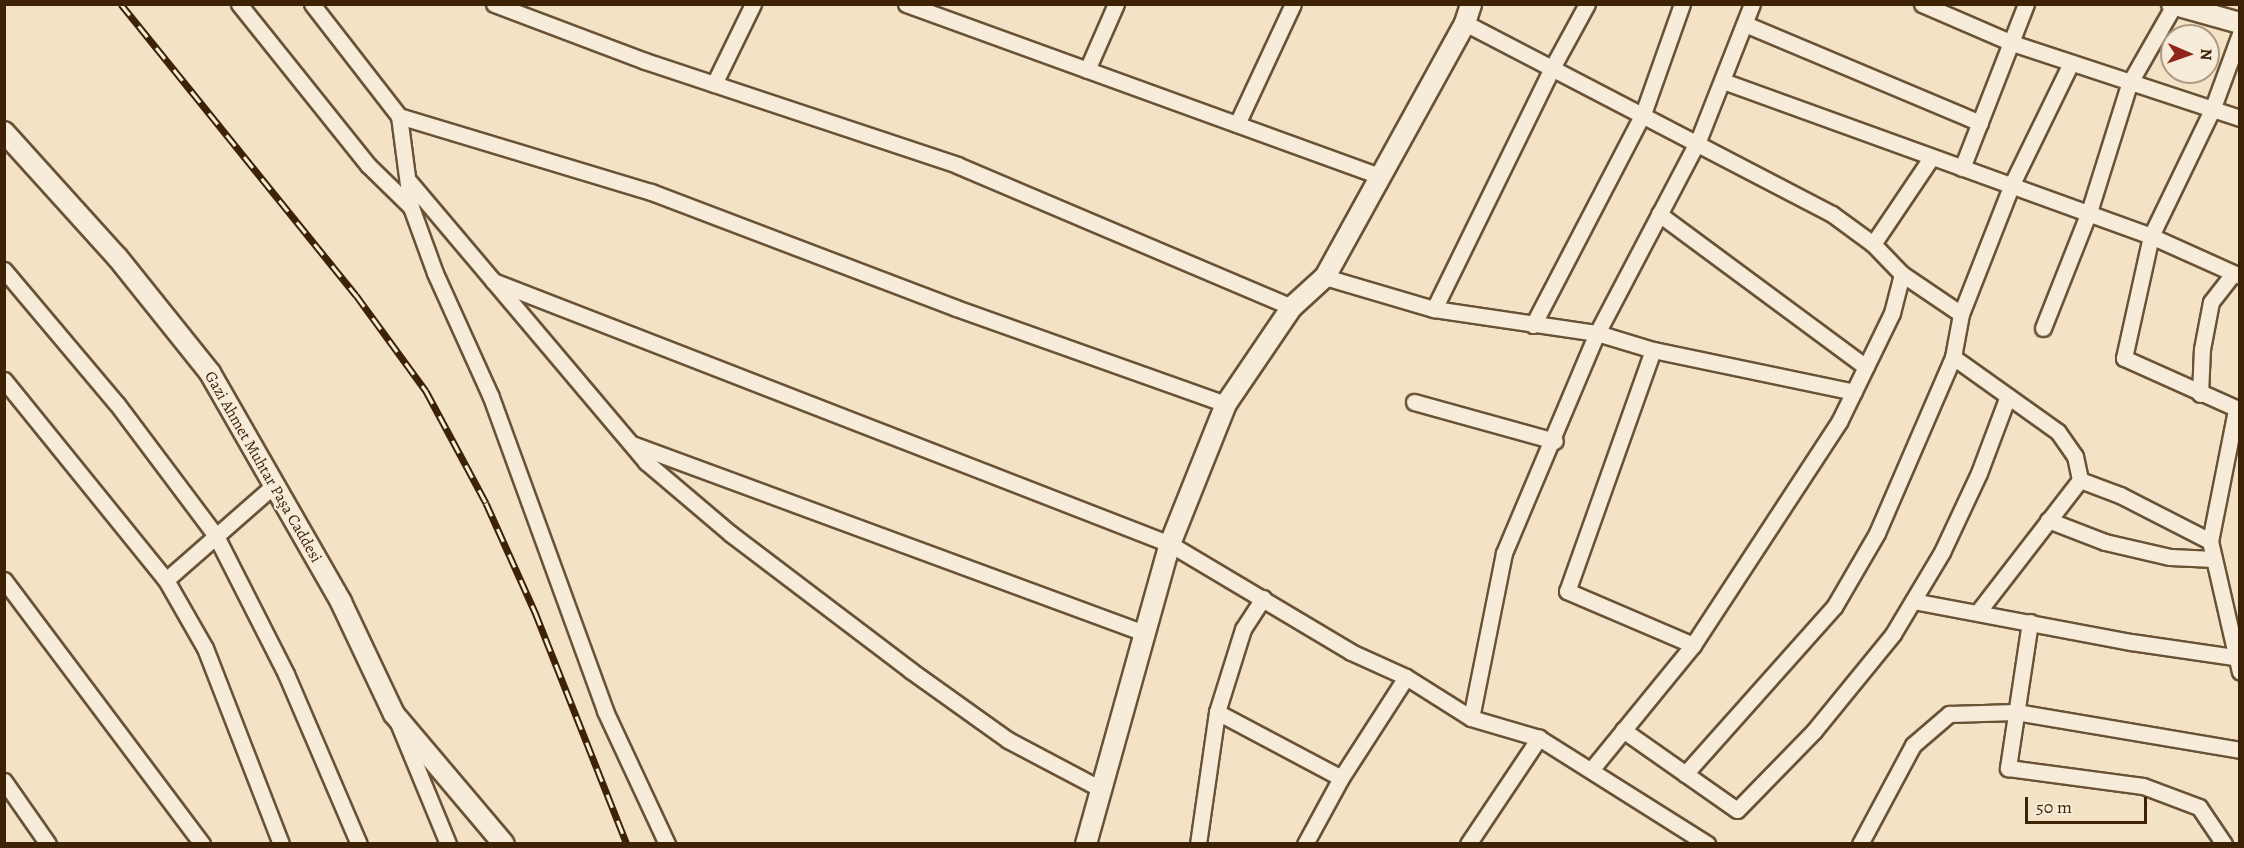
<!DOCTYPE html>
<html>
<head>
<meta charset="utf-8">
<style>
  body { margin:0 }
  #map { position:relative; width:2244px; height:848px; overflow:hidden; background:#f3e2c6; font-family:Alegreya,serif }
  div>[style] { position:absolute }
  .roads { filter:drop-shadow(2px 0 #6a5235) drop-shadow(-2px 0 #6a5235) drop-shadow(0 2px #6a5235) drop-shadow(0 -2px #6a5235) }
  .minor>* { height:15px; margin:-7.5px; padding:0 7.5px; transform-origin:7.5px; border-radius:7.5px; background:#f7ecda }
  .tertiary>* { height:20px; margin:-10px; padding:0 10px; transform-origin:10px; border-radius:10px; background:#f7ecda }
  .rail>* { height:7px; margin-top:-3.5px; transform-origin:0; background:repeating-linear-gradient(90deg,#f7ecda 0 14px,#3d2205 0 28px); box-sizing:border-box; border-block:2px solid #3d2205 }
  span { translate:-50% -50%; white-space:nowrap; text-align:center; line-height:1.15; -webkit-text-stroke:4.5px #f7ecda; paint-order:stroke }
  .street-label { font-size:16px; color:#3d2205 }
  .frame { position:absolute; inset:0; border:6px solid #3d2205; pointer-events:none }
  .north { position:absolute; left:2160px; top:24px; width:60px; height:60px; box-sizing:border-box; background:#f7ecda; border:2px solid #ad9b85; border-radius:50%; rotate:92deg; font-size:16px; font-weight:700; line-height:24px; text-align:center; color:#3d2205 }
  .north::after { content:''; display:block; margin:auto; width:21px; height:27px; background:#8f2418; clip-path:polygon(50% 0,100% 100%,50% 72%,0 100%) }
  .scale { position:absolute; left:2025px; top:797px; width:122px; height:27px; box-sizing:border-box; border:3px solid #3d2205; border-top:0; padding-left:8px; font-size:18px; line-height:21px; white-space:nowrap; color:#3d2205; -webkit-text-stroke:4px #f7ecda; paint-order:stroke }
</style>
</head>
<body>
<div id="map">
  <div class="roads">
    <div class="minor">
      <i style="left:239px;top:4px;width:206px;rotate:51.3deg"></i>
      <i style="left:368px;top:165px;width:60px;rotate:44.3deg"></i>
      <i style="left:312px;top:4px;width:142px;rotate:52.2deg"></i>
      <i style="left:399px;top:116px;width:92px;rotate:82.5deg"></i>
      <i style="left:411px;top:207px;width:70px;rotate:70deg"></i>
      <i style="left:435px;top:273px;width:136px;rotate:65.7deg"></i>
      <i style="left:491px;top:397px;width:334px;rotate:70deg"></i>
      <i style="left:605px;top:711px;width:147px;rotate:65deg"></i>
      <i style="left:494px;top:4px;width:161px;rotate:20.7deg"></i>
      <i style="left:645px;top:61px;width:329px;rotate:18.4deg"></i>
      <i style="left:957px;top:165px;width:364px;rotate:23deg"></i>
      <i style="left:906px;top:4px;width:506px;rotate:19.97deg"></i>
      <i style="left:1922px;top:4px;width:98px;rotate:23.4deg"></i>
      <i style="left:2012px;top:43px;width:240px;rotate:18.2deg"></i>
      <i style="left:1465px;top:23px;width:414px;rotate:27.5deg"></i>
      <i style="left:1832px;top:214px;width:51px;rotate:36.2deg"></i>
      <i style="left:1873px;top:244px;width:42px;rotate:46deg"></i>
      <i style="left:1902px;top:274px;width:40px;rotate:104.4deg"></i>
      <i style="left:1892px;top:313px;width:121px;rotate:115.9deg"></i>
      <i style="left:1839px;top:422px;width:267px;rotate:123.2deg"></i>
      <i style="left:1693px;top:645px;width:160px;rotate:129.2deg"></i>
      <i style="left:1745px;top:24px;width:255px;rotate:22.8deg"></i>
      <i style="left:2071px;top:63px;width:135px;rotate:116deg"></i>
      <i style="left:2012px;top:184px;width:140px;rotate:111.4deg"></i>
      <i style="left:1961px;top:314px;width:44px;rotate:100.5deg"></i>
      <i style="left:1953px;top:357px;width:129px;rotate:35.5deg"></i>
      <i style="left:2058px;top:432px;width:29px;rotate:55deg"></i>
      <i style="left:2075px;top:456px;width:25px;rotate:78deg"></i>
      <i style="left:2080px;top:480px;width:43px;rotate:20.6deg"></i>
      <i style="left:2120px;top:495px;width:101px;rotate:27.1deg"></i>
      <i style="left:1087px;top:70px;width:72px;rotate:-66.3deg"></i>
      <i style="left:1723px;top:81px;width:455px;rotate:19.9deg"></i>
      <i style="left:2151px;top:236px;width:140px;rotate:-64.2deg"></i>
      <i style="left:2212px;top:110px;width:81px;rotate:-69.8deg"></i>
      <i style="left:714px;top:84px;width:89px;rotate:-64deg"></i>
      <i style="left:399px;top:116px;width:263px;rotate:16.8deg"></i>
      <i style="left:651px;top:192px;width:326px;rotate:20.8deg"></i>
      <i style="left:956px;top:308px;width:287px;rotate:19.6deg"></i>
      <i style="left:1237px;top:124px;width:132px;rotate:-65deg"></i>
      <i style="left:1962px;top:168px;width:176px;rotate:-68.7deg"></i>
      <i style="left:408px;top:180px;width:369px;rotate:49.8deg"></i>
      <i style="left:646px;top:462px;width:111px;rotate:40.3deg"></i>
      <i style="left:731px;top:534px;width:225px;rotate:37.2deg"></i>
      <i style="left:910px;top:670px;width:120px;rotate:35.5deg"></i>
      <i style="left:1008px;top:740px;width:103px;rotate:27.8deg"></i>
      <i style="left:1659px;top:214px;width:257px;rotate:36.5deg"></i>
      <i style="left:1873px;top:244px;width:104px;rotate:-56deg"></i>
      <i style="left:4px;top:270px;width:175px;rotate:49.9deg"></i>
      <i style="left:117px;top:404px;width:165px;rotate:53.1deg"></i>
      <i style="left:216px;top:536px;width:155px;rotate:63.1deg"></i>
      <i style="left:286px;top:674px;width:185px;rotate:66.8deg"></i>
      <i style="left:1902px;top:274px;width:71px;rotate:34.1deg"></i>
      <i style="left:2240px;top:276px;width:98px;rotate:-155.8deg"></i>
      <i style="left:2151px;top:236px;width:125px;rotate:102.5deg"></i>
      <i style="left:2124px;top:358px;width:127px;rotate:24.1deg"></i>
      <i style="left:1325px;top:277px;width:114px;rotate:16.4deg"></i>
      <i style="left:1434px;top:309px;width:165px;rotate:8.4deg"></i>
      <i style="left:1597px;top:333px;width:59px;rotate:16.9deg"></i>
      <i style="left:1653px;top:350px;width:205px;rotate:11.8deg"></i>
      <i style="left:493px;top:281px;width:726px;rotate:21.23deg"></i>
      <i style="left:1170px;top:544px;width:211px;rotate:30.8deg"></i>
      <i style="left:1351px;top:652px;width:60px;rotate:24.4deg"></i>
      <i style="left:1406px;top:677px;width:77px;rotate:32.2deg"></i>
      <i style="left:1471px;top:718px;width:71px;rotate:16.4deg"></i>
      <i style="left:1539px;top:738px;width:199px;rotate:32.2deg"></i>
      <i style="left:1434px;top:309px;width:268px;rotate:-63.9deg"></i>
      <i style="left:1552px;top:68px;width:73px;rotate:-61.3deg"></i>
      <i style="left:1533px;top:325px;width:238px;rotate:-62.5deg"></i>
      <i style="left:1643px;top:114px;width:117px;rotate:-70.5deg"></i>
      <i style="left:2043px;top:328px;width:125px;rotate:-68.4deg"></i>
      <i style="left:2089px;top:212px;width:134px;rotate:-72.6deg"></i>
      <i style="left:2129px;top:84px;width:91px;rotate:-60.3deg"></i>
      <i style="left:1653px;top:350px;width:256px;rotate:109.6deg"></i>
      <i style="left:1567px;top:591px;width:137px;rotate:23.2deg"></i>
      <i style="left:4px;top:380px;width:257px;rotate:51deg"></i>
      <i style="left:166px;top:580px;width:78px;rotate:60.2deg"></i>
      <i style="left:205px;top:648px;width:210px;rotate:68.8deg"></i>
      <i style="left:2200px;top:394px;width:45px;rotate:-87.5deg"></i>
      <i style="left:2202px;top:349px;width:48px;rotate:-79.2deg"></i>
      <i style="left:2211px;top:302px;width:34px;rotate:-52deg"></i>
      <i style="left:1414px;top:402px;width:146px;rotate:15.5deg"></i>
      <i style="left:2236px;top:410px;width:134px;rotate:101.2deg"></i>
      <i style="left:2210px;top:541px;width:134px;rotate:77.1deg"></i>
      <i style="left:632px;top:444px;width:546px;rotate:20.26deg"></i>
      <i style="left:2048px;top:520px;width:61px;rotate:21.1deg"></i>
      <i style="left:2105px;top:542px;width:67px;rotate:13deg"></i>
      <i style="left:2170px;top:557px;width:44px;rotate:2.6deg"></i>
      <i style="left:4px;top:580px;width:330px;rotate:53.1deg"></i>
      <i style="left:166px;top:580px;width:144px;rotate:-41.3deg"></i>
      <i style="left:1913px;top:601px;width:222px;rotate:10.7deg"></i>
      <i style="left:2131px;top:642px;width:104px;rotate:8.3deg"></i>
      <i style="left:1978px;top:612px;width:167px;rotate:-52.3deg"></i>
      <i style="left:2030px;top:622px;width:148px;rotate:98.6deg"></i>
      <i style="left:2008px;top:768px;width:136px;rotate:7.6deg"></i>
      <i style="left:2143px;top:786px;width:60px;rotate:20.6deg"></i>
      <i style="left:2199px;top:807px;width:45px;rotate:56deg"></i>
      <i style="left:1217px;top:712px;width:140px;rotate:28deg"></i>
      <i style="left:1471px;top:718px;width:168px;rotate:-78.7deg"></i>
      <i style="left:1504px;top:553px;width:239px;rotate:-67.1deg"></i>
      <i style="left:1597px;top:333px;width:217px;rotate:-62.3deg"></i>
      <i style="left:1698px;top:141px;width:147px;rotate:-68.5deg"></i>
      <i style="left:399px;top:725px;width:129px;rotate:67.6deg"></i>
      <i style="left:1623px;top:730px;width:139px;rotate:35.1deg"></i>
      <i style="left:1737px;top:810px;width:110px;rotate:-45.7deg"></i>
      <i style="left:1814px;top:731px;width:125px;rotate:-50.8deg"></i>
      <i style="left:1893px;top:634px;width:96px;rotate:-59.1deg"></i>
      <i style="left:1942px;top:552px;width:87px;rotate:-64.9deg"></i>
      <i style="left:1979px;top:473px;width:82px;rotate:-69.4deg"></i>
      <i style="left:1685px;top:774px;width:224px;rotate:-48.3deg"></i>
      <i style="left:1834px;top:607px;width:86px;rotate:-59.8deg"></i>
      <i style="left:1877px;top:533px;width:192px;rotate:-66.6deg"></i>
      <i style="left:4px;top:781px;width:77px;rotate:55.1deg"></i>
      <i style="left:1198px;top:844px;width:133px;rotate:-81.8deg"></i>
      <i style="left:1217px;top:712px;width:87px;rotate:-72.6deg"></i>
      <i style="left:1243px;top:629px;width:37px;rotate:-57deg"></i>
      <i style="left:1305px;top:844px;width:75px;rotate:-61.4deg"></i>
      <i style="left:1341px;top:778px;width:120px;rotate:-57.2deg"></i>
      <i style="left:1468px;top:844px;width:128px;rotate:-56.2deg"></i>
      <i style="left:1860px;top:844px;width:112px;rotate:-61.8deg"></i>
      <i style="left:1913px;top:745px;width:48px;rotate:-40.7deg"></i>
      <i style="left:1949px;top:714px;width:67px;rotate:-1.7deg"></i>
      <i style="left:2016px;top:712px;width:227px;rotate:9.6deg"></i>
    </div>
    <div class="tertiary">
      <i style="left:2172px;top:4px;width:71px;rotate:15.6deg"></i>
      <i style="left:4px;top:132px;width:170px;rotate:47.9deg"></i>
      <i style="left:118px;top:258px;width:147px;rotate:51.3deg"></i>
      <i style="left:210px;top:373px;width:264px;rotate:60.2deg"></i>
      <i style="left:341px;top:602px;width:124px;rotate:64.7deg"></i>
      <i style="left:394px;top:714px;width:170px;rotate:49.8deg"></i>
      <i style="left:1086px;top:844px;width:312px;rotate:-74.4deg"></i>
      <i style="left:1170px;top:544px;width:151px;rotate:-68.2deg"></i>
      <i style="left:1226px;top:404px;width:117px;rotate:-55.8deg"></i>
      <i style="left:1292px;top:307px;width:45px;rotate:-42.3deg"></i>
      <i style="left:1325px;top:277px;width:290px;rotate:-61.1deg"></i>
      <i style="left:1465px;top:23px;width:20px;rotate:-72deg"></i>
    </div>
  </div>
  <div class="rail">
    <i style="left:121px;top:4px;width:374px;rotate:51.1deg"></i>
    <i style="left:356px;top:295px;width:119px;rotate:53.9deg"></i>
    <i style="left:426px;top:391px;width:127px;rotate:61.8deg"></i>
    <i style="left:486px;top:503px;width:120px;rotate:65.8deg"></i>
    <i style="left:535px;top:612px;width:250px;rotate:68.4deg"></i>
  </div>
  <div class="street-label">
    <span style="left:263px;top:467px;rotate:60deg">Gazi Ahmet Muhtar Paşa Caddesi</span>
  </div>
  <div class="frame"></div>
  <div class="north">N</div>
  <div class="scale">50 m</div>
</div>
</body>
</html>
